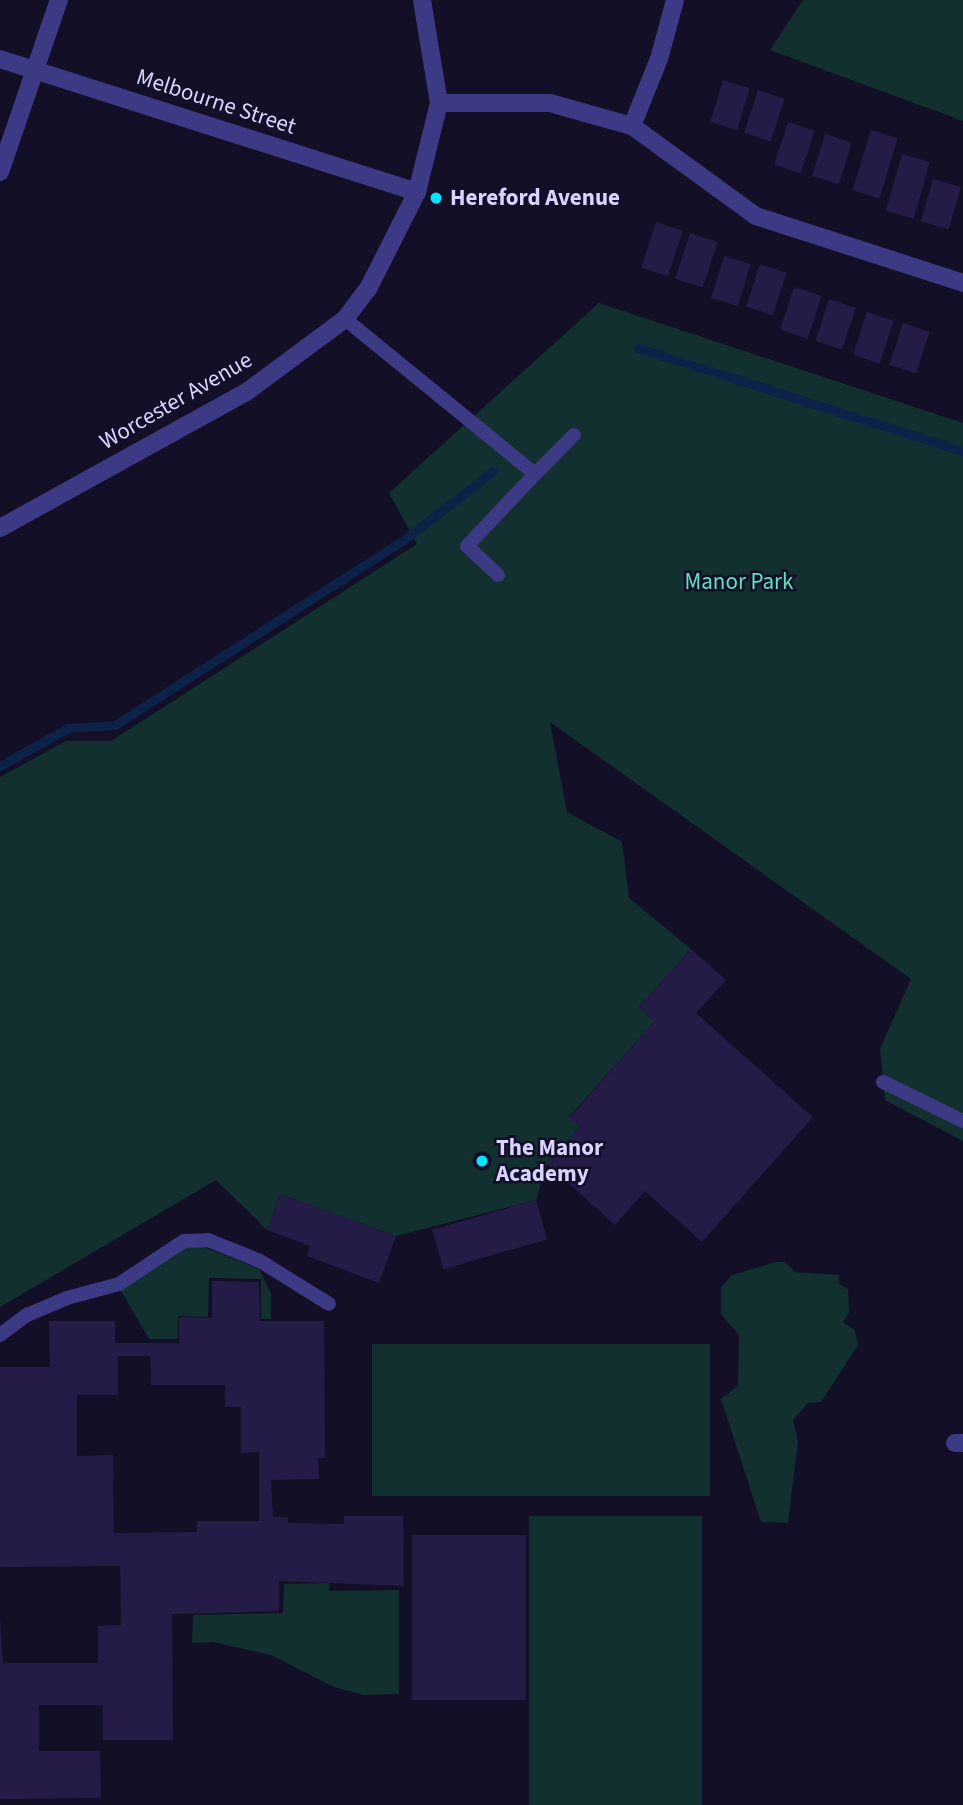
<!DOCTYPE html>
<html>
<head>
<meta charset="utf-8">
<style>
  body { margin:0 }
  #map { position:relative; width:963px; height:1805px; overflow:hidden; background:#130f26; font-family:"Source Sans 3",sans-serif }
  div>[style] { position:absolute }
  .green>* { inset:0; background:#12302f; transform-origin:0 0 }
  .stream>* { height:9px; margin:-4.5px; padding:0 4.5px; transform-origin:4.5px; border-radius:4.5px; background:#0c2248 }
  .building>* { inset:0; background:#241b47; transform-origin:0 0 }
  .service>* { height:14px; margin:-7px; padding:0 7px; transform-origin:7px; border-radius:7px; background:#3d3a85 }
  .minor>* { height:18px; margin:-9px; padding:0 9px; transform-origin:9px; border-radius:9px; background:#3d3a85 }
  .dots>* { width:19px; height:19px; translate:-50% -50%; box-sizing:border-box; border:4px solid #130f26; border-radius:50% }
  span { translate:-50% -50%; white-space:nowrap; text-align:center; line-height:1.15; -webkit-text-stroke:5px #130f26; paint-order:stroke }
  .street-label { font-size:23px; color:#d9d4ff }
  .poi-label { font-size:23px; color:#d9d4ff; font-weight:700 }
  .left { translate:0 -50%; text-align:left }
  .park-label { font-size:23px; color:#5fe0c0 }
</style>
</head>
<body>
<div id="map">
  <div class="green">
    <i style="clip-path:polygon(803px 0,963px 0,963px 121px,770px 50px)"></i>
    <i style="clip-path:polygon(599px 303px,963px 423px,963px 1141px,885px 1100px,880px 1049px,911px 979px,550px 722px,567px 812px,622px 842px,629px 898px,691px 949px,639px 1007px,655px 1021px,569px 1117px,580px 1127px,547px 1164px,536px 1200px,396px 1236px,280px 1194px,267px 1230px,216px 1180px,0 1307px,0 777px,66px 741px,111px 741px,417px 544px,389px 493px)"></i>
    <i style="clip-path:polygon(201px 1246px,259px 1269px,271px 1293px,271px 1319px,261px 1319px,261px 1279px,209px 1278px,208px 1317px,178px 1316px,178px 1339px,149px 1339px,116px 1282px,178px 1247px)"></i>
    <i style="clip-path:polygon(776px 1262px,785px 1262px,795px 1272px,839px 1275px,839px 1284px,848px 1289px,849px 1312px,843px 1323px,854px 1329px,858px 1345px,821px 1402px,808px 1403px,793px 1420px,798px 1441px,788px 1523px,761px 1522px,721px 1399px,738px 1386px,739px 1335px,721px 1314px,721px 1287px,732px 1275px)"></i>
    <i style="left:372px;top:1344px;width:338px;height:152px"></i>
    <i style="left:702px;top:1516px;width:289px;height:173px;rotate:90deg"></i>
    <i style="clip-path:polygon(329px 1583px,329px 1591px,399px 1590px,399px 1694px,364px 1695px,334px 1687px,271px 1655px,213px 1642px,192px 1643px,193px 1615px,283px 1613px,284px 1584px)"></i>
  </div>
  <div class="stream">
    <i style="left:638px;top:348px;width:341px;rotate:17.6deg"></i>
    <i style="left:0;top:766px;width:78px;rotate:-29.2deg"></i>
    <i style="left:68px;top:728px;width:47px;rotate:-3.7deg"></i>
    <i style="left:115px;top:725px;width:350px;rotate:-32.7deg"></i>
    <i style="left:409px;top:536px;width:106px;rotate:-37.7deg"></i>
  </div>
  <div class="building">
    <i style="left:723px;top:80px;width:28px;height:44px;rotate:17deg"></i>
    <i style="left:758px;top:90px;width:28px;height:45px;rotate:18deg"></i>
    <i style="left:788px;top:122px;width:28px;height:45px;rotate:18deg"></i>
    <i style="left:871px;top:130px;width:28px;height:63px;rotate:17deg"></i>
    <i style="left:825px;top:134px;width:28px;height:44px;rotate:17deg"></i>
    <i style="left:902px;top:154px;width:29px;height:59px;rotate:16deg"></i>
    <i style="left:933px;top:179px;width:29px;height:44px;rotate:16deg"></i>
    <i style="left:656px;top:222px;width:28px;height:48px;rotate:18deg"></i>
    <i style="left:690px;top:233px;width:29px;height:48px;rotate:18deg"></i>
    <i style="left:724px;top:256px;width:28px;height:44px;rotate:17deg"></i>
    <i style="left:760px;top:264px;width:28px;height:45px;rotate:18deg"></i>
    <i style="left:794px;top:287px;width:29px;height:45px;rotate:18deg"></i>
    <i style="left:829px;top:299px;width:28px;height:44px;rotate:18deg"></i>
    <i style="left:867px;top:312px;width:28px;height:45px;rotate:18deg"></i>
    <i style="left:903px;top:323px;width:28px;height:44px;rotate:18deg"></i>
    <i style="clip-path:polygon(691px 949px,726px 980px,696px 1013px,813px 1117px,702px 1242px,645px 1191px,615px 1225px,547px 1164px,580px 1127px,569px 1118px,655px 1021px,639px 1007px)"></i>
    <i style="clip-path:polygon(280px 1194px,396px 1236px,379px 1283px,307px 1256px,310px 1246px,267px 1230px)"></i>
    <i style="left:536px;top:1200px;width:41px;height:108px;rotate:74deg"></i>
    <i style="clip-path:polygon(evenodd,212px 1281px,259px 1282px,260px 1321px,324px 1321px,325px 1458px,318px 1458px,319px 1479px,271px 1480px,273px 1517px,288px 1517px,288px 1523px,344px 1524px,344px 1516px,403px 1516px,404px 1586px,279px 1581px,279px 1611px,172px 1614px,173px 1740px,103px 1740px,103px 1705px,39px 1705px,39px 1751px,100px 1751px,101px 1798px,0 1799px,0 1618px,3px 1663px,98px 1663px,98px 1626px,121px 1625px,120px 1566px,0 1567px,0 1367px,50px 1367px,49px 1321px,115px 1321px,115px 1343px,179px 1343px,179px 1317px,212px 1318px,212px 1281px,118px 1356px,150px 1356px,151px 1385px,225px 1385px,225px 1407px,241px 1407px,241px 1453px,259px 1452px,259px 1521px,197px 1521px,197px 1532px,114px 1533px,113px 1455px,77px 1456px,77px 1395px,118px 1395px,118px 1356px)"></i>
    <i style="left:412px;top:1535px;width:114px;height:165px"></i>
  </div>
  <div class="service">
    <i style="left:345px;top:319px;width:245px;rotate:39.2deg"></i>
    <i style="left:535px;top:474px;width:55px;rotate:-45deg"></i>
    <i style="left:498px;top:575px;width:42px;rotate:-136.9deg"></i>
    <i style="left:467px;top:546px;width:99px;rotate:-46.6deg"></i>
    <i style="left:883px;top:1082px;width:89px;rotate:26deg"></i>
    <i style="left:0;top:1335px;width:34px;rotate:-37deg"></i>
    <i style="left:27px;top:1315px;width:43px;rotate:-23deg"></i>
    <i style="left:67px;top:1298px;width:54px;rotate:-15.1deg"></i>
    <i style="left:119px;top:1284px;width:78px;rotate:-33.5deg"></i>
    <i style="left:184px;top:1241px;width:24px;rotate:-2deg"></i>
    <i style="left:208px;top:1240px;width:56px;rotate:22deg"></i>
    <i style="left:260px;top:1261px;width:81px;rotate:31.9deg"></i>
  </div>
  <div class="minor">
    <i style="left:0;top:59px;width:438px;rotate:17.7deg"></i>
    <i style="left:439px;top:103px;width:111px"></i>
    <i style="left:550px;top:103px;width:85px;rotate:15.7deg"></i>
    <i style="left:632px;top:126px;width:72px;rotate:-68.1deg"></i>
    <i style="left:659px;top:59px;width:61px;rotate:-74.8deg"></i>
    <i style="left:632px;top:126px;width:153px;rotate:36deg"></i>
    <i style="left:756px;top:216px;width:218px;rotate:17.9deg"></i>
    <i style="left:0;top:172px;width:182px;rotate:-71.1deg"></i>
    <i style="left:0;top:528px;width:280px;rotate:-28.9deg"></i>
    <i style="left:245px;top:393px;width:124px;rotate:-36.5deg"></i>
    <i style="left:345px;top:319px;width:38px;rotate:-53deg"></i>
    <i style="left:368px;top:289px;width:109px;rotate:-63.2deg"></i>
    <i style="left:417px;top:192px;width:92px;rotate:-76.1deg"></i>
    <i style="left:439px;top:103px;width:104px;rotate:-99.4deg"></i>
    <i style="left:955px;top:1443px;width:8px"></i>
  </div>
  <div class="dots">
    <i style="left:436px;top:198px;background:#00e5ff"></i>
    <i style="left:482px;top:1161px;background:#00e5ff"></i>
  </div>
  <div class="street-label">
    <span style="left:216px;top:102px;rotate:18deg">Melbourne Street</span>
    <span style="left:176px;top:401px;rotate:-30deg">Worcester Avenue</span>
  </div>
  <div class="poi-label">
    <span class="left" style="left:450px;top:198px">Hereford Avenue</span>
    <span class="left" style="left:496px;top:1161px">The Manor<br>Academy</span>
  </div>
  <div class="park-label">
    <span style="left:739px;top:582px">Manor Park</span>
  </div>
</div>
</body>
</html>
